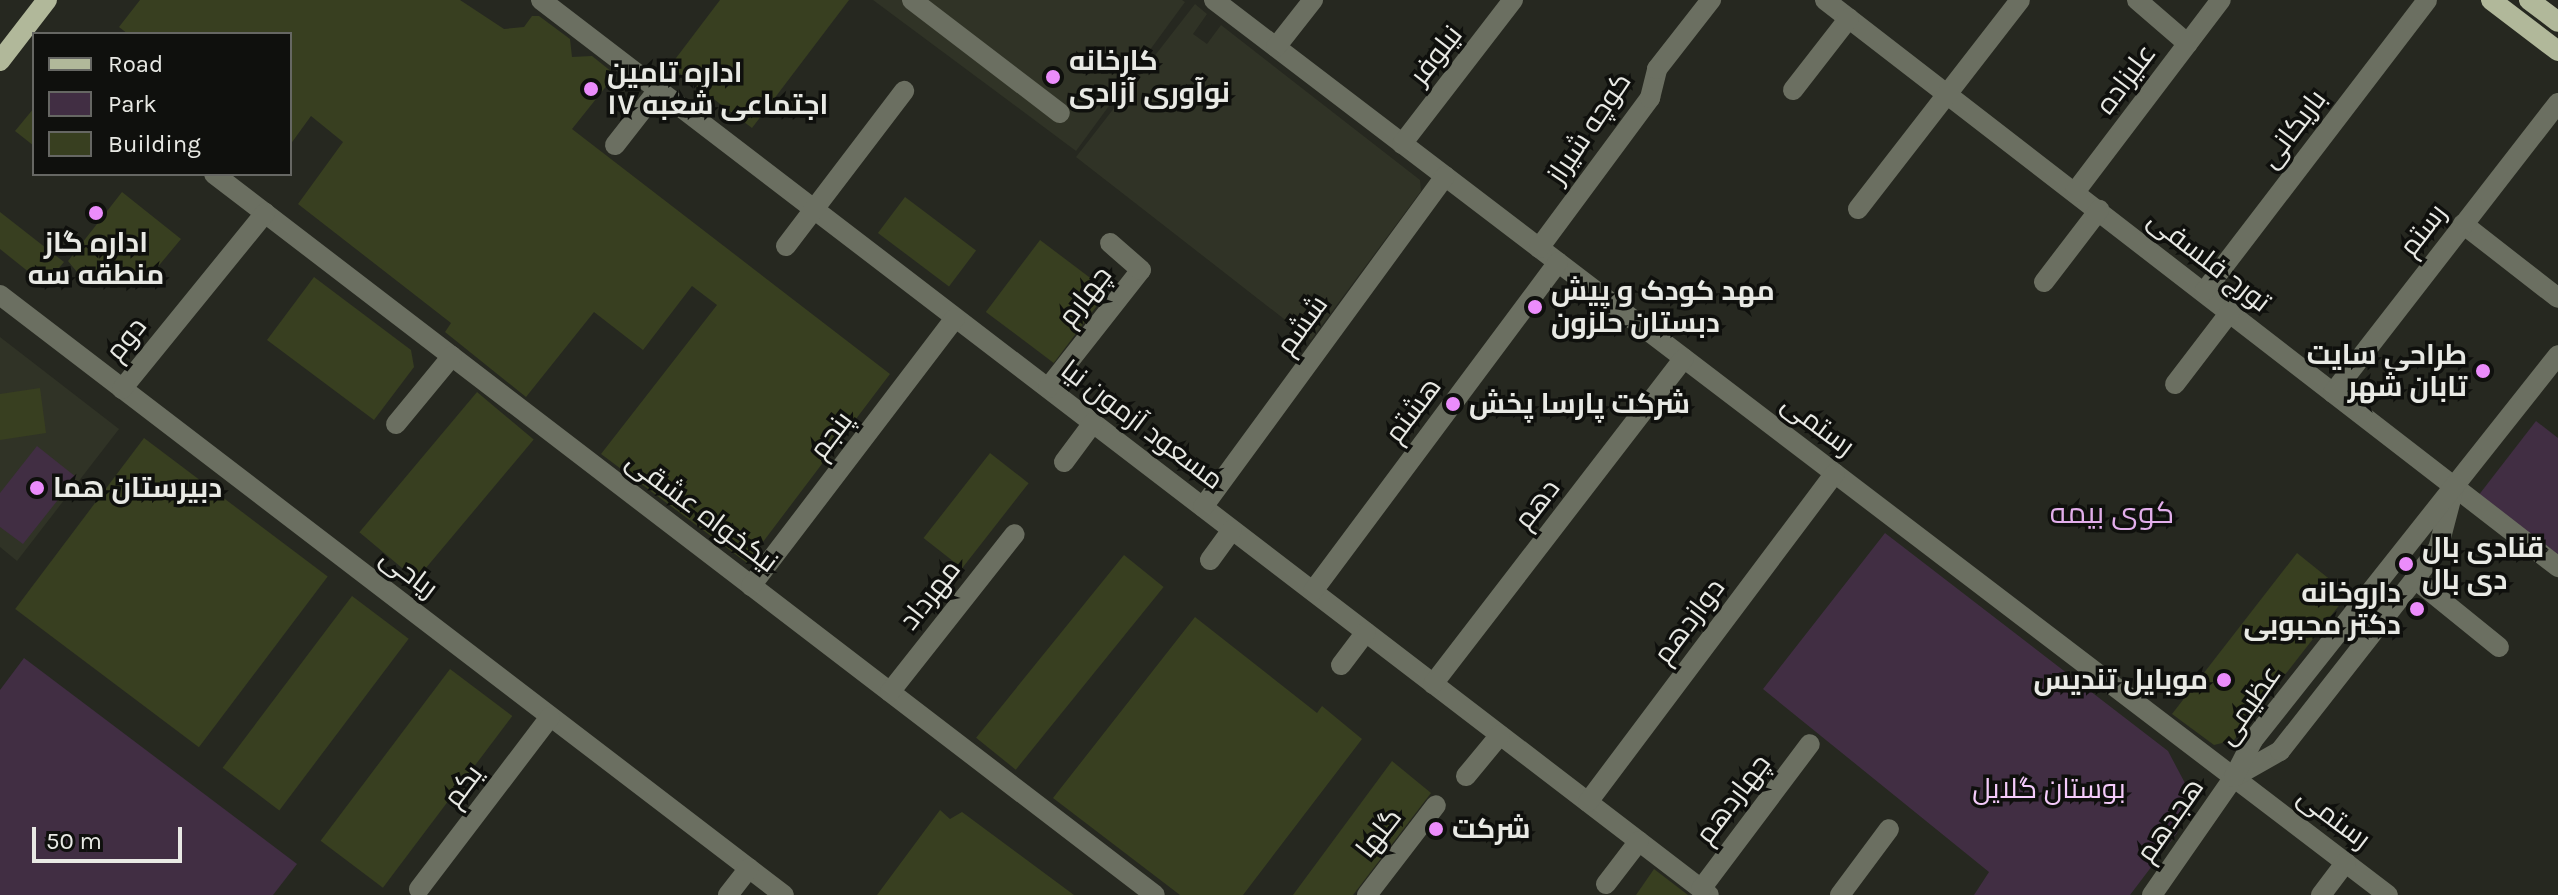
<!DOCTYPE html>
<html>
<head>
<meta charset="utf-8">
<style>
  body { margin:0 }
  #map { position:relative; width:2558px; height:895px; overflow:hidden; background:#262820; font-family:Karla,Cairo,sans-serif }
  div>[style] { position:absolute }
  .built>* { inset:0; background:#303326 }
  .green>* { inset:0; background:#412e43 }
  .building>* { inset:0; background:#383f20; transform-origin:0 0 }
  .minor>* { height:20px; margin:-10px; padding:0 10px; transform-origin:10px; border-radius:10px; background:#6b6f61 }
  .major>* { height:20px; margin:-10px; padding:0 10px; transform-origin:10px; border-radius:10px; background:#b1b89a }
  .dots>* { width:22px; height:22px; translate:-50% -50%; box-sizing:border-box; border:4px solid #0f100d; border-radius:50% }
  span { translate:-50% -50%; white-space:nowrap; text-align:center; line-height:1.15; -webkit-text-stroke:7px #0f100d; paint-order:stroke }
  .street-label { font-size:28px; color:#e8e9e4 }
  .poi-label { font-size:28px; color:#e8e9e4; font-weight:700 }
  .left { translate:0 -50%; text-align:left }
  .right { translate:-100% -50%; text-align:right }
  .park-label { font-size:28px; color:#f5cbfb }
  .neighbourhood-label { font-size:30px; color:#e2aeeb }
  .legend { position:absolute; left:32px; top:32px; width:260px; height:144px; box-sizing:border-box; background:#0f100d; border:2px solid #666763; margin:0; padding:10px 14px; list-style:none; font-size:24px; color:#e8e9e4 }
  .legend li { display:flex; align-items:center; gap:16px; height:40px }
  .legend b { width:40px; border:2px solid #666763 }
  .scale { position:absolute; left:32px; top:827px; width:150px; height:36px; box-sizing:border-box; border:4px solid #e8e9e4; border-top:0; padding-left:10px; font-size:24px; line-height:28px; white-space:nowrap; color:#e8e9e4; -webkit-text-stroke:6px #0f100d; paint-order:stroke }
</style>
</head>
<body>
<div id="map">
  <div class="built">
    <i style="clip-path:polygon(873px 0,1182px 0,1185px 2px,1076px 151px)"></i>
    <i style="clip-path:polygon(1195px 4px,1207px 14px,1193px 34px,1207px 44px,1221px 25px,1420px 180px,1421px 191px,1311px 340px,1076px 157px)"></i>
    <i style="clip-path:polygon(0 337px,119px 429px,17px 561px,0 547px)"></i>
  </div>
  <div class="green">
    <i style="clip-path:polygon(2536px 421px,2558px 438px,2558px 567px,2478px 496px)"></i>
    <i style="clip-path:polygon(37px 446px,76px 477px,23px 544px,0 527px,0 493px)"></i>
    <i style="clip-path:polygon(1885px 533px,2168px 751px,2186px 785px,2177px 833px,2130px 895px,1974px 895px,1989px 872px,1763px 689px)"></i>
    <i style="clip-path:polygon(24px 658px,297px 864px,273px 895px,0 895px,0 690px)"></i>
  </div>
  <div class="building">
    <i style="clip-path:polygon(140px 0,460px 0,504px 29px,524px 27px,532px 16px,539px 16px,570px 39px,572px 57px,592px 56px,612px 72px,612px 79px,572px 129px,890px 374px,747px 563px,601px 454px,717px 305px,692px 286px,643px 350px,594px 312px,526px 397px,445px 332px,451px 323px,298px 204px,343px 142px,311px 116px,290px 145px,290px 34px,128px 34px,119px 27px)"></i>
    <i style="clip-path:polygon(720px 0,849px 0,752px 128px,670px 66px)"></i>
    <i style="clip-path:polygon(34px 108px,34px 146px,15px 131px)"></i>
    <i style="clip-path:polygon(122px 192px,181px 239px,141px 287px,122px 271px,102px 285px,85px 282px,68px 261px)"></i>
    <i style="left:905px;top:197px;width:89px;height:45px;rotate:37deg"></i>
    <i style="clip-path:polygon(0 212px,64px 262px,45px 285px,0 249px)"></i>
    <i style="left:1040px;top:240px;width:85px;height:90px;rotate:37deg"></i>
    <i style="clip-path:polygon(314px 277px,411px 350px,414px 367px,374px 420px,267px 340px)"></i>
    <i style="clip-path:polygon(40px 388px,46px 433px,0 440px,0 394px)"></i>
    <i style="left:477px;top:392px;width:74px;height:183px;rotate:40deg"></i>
    <i style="left:144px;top:438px;width:230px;height:214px;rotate:37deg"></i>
    <i style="left:990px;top:453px;width:49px;height:108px;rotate:38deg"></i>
    <i style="clip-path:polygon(2297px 553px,2348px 594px,2234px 740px,2214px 745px,2172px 714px)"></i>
    <i style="left:1124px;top:555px;width:51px;height:235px;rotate:39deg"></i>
    <i style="left:352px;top:596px;width:71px;height:215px;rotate:37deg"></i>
    <i style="clip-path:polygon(1195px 617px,1317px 713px,1322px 706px,1362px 739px,1243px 895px,1180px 895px,1053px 798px)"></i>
    <i style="left:450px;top:669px;width:78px;height:215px;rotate:37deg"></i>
    <i style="clip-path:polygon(1392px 761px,1431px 793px,1353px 895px,1293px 895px)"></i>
    <i style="clip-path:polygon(940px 810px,950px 819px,962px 812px,1074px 895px,877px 895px)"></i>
    <i style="clip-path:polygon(1654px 869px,1688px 895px,1636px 895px)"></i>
  </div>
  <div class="minor">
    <i style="left:541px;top:0;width:1471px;rotate:37.46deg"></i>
    <i style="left:912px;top:0;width:186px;rotate:37.4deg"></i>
    <i style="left:1214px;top:0;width:1476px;rotate:37.32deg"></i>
    <i style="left:1825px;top:0;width:927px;rotate:37.72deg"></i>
    <i style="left:2137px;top:0;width:67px;rotate:40.8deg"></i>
    <i style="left:1276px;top:47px;width:60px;rotate:-51.8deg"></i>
    <i style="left:1793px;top:90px;width:91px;rotate:-52.1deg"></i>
    <i style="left:1402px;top:144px;width:182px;rotate:-52.4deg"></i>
    <i style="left:615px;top:145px;width:70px;rotate:-52deg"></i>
    <i style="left:214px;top:174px;width:1185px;rotate:37.46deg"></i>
    <i style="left:2075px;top:192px;width:241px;rotate:-52.8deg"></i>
    <i style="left:1858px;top:209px;width:264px;rotate:-52.2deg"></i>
    <i style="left:2463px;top:224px;width:120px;rotate:37.9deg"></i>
    <i style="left:786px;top:246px;width:195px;rotate:-52.7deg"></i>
    <i style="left:1539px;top:248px;width:187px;rotate:-53.5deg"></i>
    <i style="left:1650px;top:98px;width:30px;rotate:-76deg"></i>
    <i style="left:1657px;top:69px;width:88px;rotate:-52deg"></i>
    <i style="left:2044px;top:282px;width:91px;rotate:-52.6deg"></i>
    <i style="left:2204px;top:292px;width:367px;rotate:-52.6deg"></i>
    <i style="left:0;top:295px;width:987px;rotate:37.43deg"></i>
    <i style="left:2175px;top:384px;width:91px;rotate:-52.6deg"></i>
    <i style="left:1048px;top:388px;width:150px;rotate:-51.8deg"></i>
    <i style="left:1141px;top:270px;width:41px;rotate:-138.9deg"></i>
    <i style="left:122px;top:389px;width:227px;rotate:-50.9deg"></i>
    <i style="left:2333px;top:393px;width:367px;rotate:-52.2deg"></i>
    <i style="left:396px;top:424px;width:88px;rotate:-50.5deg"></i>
    <i style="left:1064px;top:462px;width:49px;rotate:-53.4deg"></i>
    <i style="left:1203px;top:507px;width:410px;rotate:-53.8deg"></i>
    <i style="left:1210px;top:560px;width:37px;rotate:-54deg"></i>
    <i style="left:2415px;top:579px;width:108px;rotate:39deg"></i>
    <i style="left:751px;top:586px;width:337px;rotate:-52.7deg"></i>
    <i style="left:1313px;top:591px;width:410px;rotate:-53.3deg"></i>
    <i style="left:1341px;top:665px;width:41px;rotate:-52.9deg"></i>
    <i style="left:1433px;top:684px;width:411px;rotate:-52.4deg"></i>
    <i style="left:890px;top:692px;width:201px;rotate:-51.7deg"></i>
    <i style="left:1466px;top:776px;width:53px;rotate:-50.3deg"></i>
    <i style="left:2234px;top:777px;width:53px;rotate:-29.5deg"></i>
    <i style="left:2280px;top:751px;width:219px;rotate:-51.9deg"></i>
    <i style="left:2415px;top:579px;width:38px;rotate:-53deg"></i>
    <i style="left:2438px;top:549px;width:59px;rotate:-75.3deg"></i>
    <i style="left:1588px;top:802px;width:411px;rotate:-53.1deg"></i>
    <i style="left:1606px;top:884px;width:54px;rotate:-52.5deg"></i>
    <i style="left:419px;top:889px;width:216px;rotate:-52.7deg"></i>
    <i style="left:1701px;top:889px;width:181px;rotate:-53.1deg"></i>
    <i style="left:728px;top:895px;width:34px;rotate:-52deg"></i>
    <i style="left:1367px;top:895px;width:113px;rotate:-52.5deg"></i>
    <i style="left:1840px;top:895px;width:82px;rotate:-53.4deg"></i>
    <i style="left:2152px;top:895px;width:144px;rotate:-55.2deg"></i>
    <i style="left:2234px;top:777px;width:42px;rotate:-62.8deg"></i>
    <i style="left:2253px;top:740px;width:491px;rotate:-51.6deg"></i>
    <i style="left:2321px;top:895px;width:41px;rotate:-52.9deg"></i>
  </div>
  <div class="major">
    <i style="left:2491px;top:0;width:84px;rotate:37.3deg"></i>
    <i style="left:2529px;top:0;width:36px;rotate:37deg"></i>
    <i style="left:0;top:61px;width:77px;rotate:-52.4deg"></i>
  </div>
  <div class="dots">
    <i style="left:1053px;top:77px;background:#eb8cfb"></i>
    <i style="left:591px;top:89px;background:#eb8cfb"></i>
    <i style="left:96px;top:213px;background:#eb8cfb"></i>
    <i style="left:1535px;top:307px;background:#eb8cfb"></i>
    <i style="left:2483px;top:371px;background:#eb8cfb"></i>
    <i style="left:1453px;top:404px;background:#eb8cfb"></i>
    <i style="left:37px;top:488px;background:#eb8cfb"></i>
    <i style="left:2406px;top:564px;background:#eb8cfb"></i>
    <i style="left:2417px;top:609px;background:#eb8cfb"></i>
    <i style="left:2224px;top:680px;background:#eb8cfb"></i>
    <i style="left:1436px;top:829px;background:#eb8cfb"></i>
  </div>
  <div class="street-label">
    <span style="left:1436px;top:55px;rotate:-52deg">نیلوفر</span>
    <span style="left:2126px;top:79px;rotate:-53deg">علیزاده</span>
    <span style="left:1589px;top:128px;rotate:-56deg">کوچه شیراز</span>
    <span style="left:2293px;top:129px;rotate:-53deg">باریکانی</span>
    <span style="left:2423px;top:230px;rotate:-52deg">رستم</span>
    <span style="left:2209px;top:261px;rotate:38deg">تورج فلسفی</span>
    <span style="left:1085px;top:296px;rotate:-52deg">چهارم</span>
    <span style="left:1302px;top:325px;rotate:-54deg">ششم</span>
    <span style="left:126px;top:339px;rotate:-51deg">دوم</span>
    <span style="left:1413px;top:410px;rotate:-53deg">هشتم</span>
    <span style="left:1142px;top:425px;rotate:37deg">مسعود آزمون نیا</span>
    <span style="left:1818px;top:425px;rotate:37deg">رستمی</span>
    <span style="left:831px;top:435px;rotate:-53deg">پنجم</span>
    <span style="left:1537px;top:504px;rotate:-52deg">دهم</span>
    <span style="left:702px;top:512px;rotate:37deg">نیکخواه عشقی</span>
    <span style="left:409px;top:573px;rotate:37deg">ریاحی</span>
    <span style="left:930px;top:595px;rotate:-52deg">مهرداد</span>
    <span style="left:1689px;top:621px;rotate:-53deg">دوازدهم</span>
    <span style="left:2249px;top:705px;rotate:-55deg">عظیمی</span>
    <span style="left:463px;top:786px;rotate:-53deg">یکم</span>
    <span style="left:1733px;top:799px;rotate:-53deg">چهاردهم</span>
    <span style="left:2334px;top:818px;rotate:37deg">رستمی</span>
    <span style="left:2170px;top:820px;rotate:-55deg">هجدهم</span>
    <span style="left:1379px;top:833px;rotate:-52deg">گلها</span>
  </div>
  <div class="poi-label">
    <span class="left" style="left:1069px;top:77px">کارخانه<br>نوآوری آزادی</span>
    <span class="left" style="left:607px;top:89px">اداره تامین<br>اجتماعی شعبه ۱۷</span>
    <span style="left:96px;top:259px">اداره گاز<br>منطقه سه</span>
    <span class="left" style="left:1551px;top:307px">مهد کودک و پیش<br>دبستان حلزون</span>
    <span class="right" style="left:2467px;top:371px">طراحی سایت<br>تابان شهر</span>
    <span class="left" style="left:1469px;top:404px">شرکت پارسا پخش</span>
    <span class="left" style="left:53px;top:488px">دبیرستان هما</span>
    <span class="left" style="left:2422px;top:564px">قنادی بال<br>دی بال</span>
    <span class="right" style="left:2401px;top:609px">داروخانه<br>دکتر محبوبی</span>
    <span class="right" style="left:2208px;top:680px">موبایل تندیس</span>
    <span class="left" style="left:1452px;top:829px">شرکت</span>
  </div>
  <div class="park-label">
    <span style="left:2049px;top:789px">بوستان گلایل</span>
  </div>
  <div class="neighbourhood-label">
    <span style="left:2112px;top:513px">کوی بیمه</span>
  </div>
  <ul class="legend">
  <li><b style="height:10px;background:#b1b89a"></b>Road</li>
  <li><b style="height:22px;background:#412e43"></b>Park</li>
  <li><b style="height:22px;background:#383f20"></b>Building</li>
  </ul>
  <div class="scale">50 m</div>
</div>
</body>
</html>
